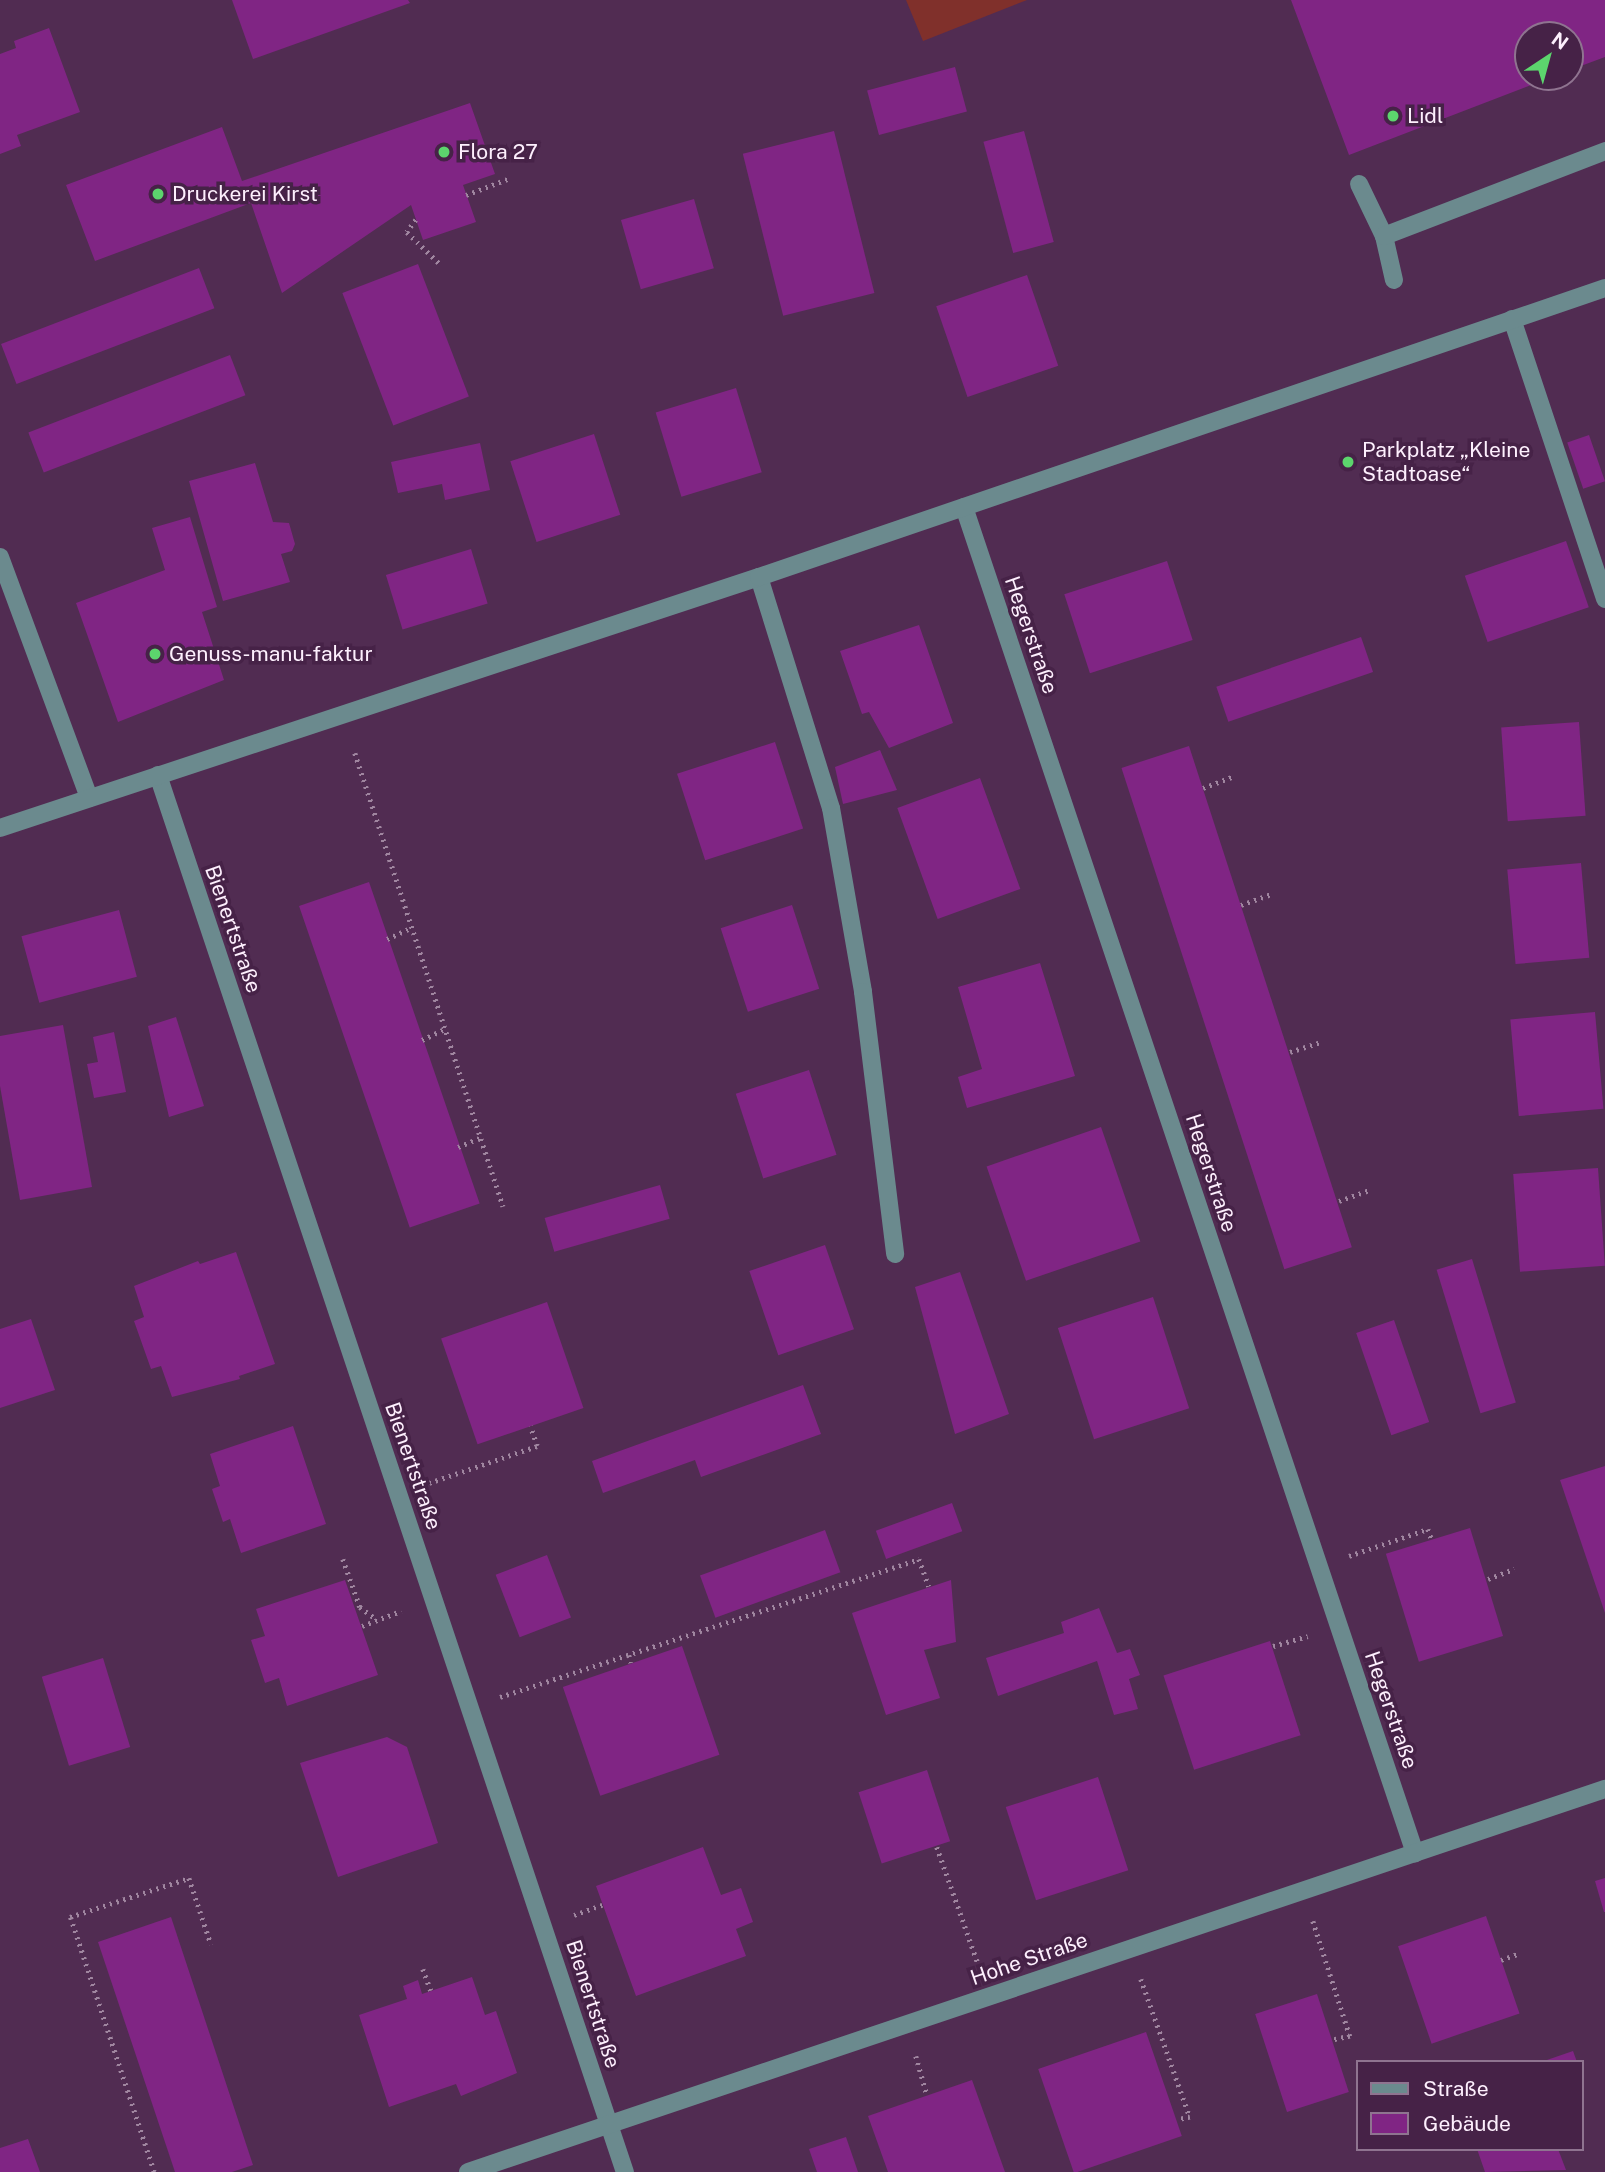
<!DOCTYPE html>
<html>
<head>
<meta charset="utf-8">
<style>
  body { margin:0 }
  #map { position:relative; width:1605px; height:2172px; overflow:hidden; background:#512c52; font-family:"Public Sans",sans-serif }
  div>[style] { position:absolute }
  .green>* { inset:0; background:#80302b }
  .building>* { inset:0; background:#802584; transform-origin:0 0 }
  .path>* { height:4.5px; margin-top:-2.25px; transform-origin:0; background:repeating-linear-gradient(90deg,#a086a0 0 2px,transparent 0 7px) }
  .minor>* { height:18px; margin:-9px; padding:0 9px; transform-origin:9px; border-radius:9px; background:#6b8a8e }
  .dots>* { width:19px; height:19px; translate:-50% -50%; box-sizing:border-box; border:4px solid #462247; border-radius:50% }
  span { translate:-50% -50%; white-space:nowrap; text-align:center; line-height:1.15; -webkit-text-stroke:7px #462247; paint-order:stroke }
  .poi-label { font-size:21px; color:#fdeffd }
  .left { translate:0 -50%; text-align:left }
  .street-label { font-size:21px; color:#fdeffd }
  .legend { position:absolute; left:1356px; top:2060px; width:228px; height:91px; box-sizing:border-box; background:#462247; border:2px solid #8f7490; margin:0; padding:9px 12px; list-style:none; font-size:21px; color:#fdeffd }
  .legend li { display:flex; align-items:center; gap:14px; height:35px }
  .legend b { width:35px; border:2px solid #8f7490 }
  .north { position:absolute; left:1514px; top:21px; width:70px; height:70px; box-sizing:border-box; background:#462247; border:2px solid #8f7490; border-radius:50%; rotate:36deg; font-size:19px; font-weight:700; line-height:28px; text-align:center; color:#fdeffd }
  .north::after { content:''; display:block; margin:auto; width:24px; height:32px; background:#5cd56d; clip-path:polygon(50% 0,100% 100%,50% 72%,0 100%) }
</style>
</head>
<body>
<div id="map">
  <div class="green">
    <i style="clip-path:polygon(906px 0,1027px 0,923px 41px)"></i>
  </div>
  <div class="building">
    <i style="clip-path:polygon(232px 0,408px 0,410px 3px,253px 59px)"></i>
    <i style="clip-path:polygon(1291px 0,1605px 0,1605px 57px,1570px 70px,1570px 35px,1528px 35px,1528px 77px,1552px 77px,1349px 155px)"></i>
    <i style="clip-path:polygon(49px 28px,80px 112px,17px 135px,21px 146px,0 154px,0 54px,16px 48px,14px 41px)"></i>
    <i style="left:955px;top:67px;width:46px;height:91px;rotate:75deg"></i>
    <i style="clip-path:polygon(470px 103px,495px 174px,463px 185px,476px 222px,423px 240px,411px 205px,282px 293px,251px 203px,95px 261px,66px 185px,222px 127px,242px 181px)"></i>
    <i style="left:834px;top:131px;width:167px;height:94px;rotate:76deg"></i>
    <i style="left:1024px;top:131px;width:115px;height:42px;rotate:75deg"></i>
    <i style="left:694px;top:199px;width:72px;height:76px;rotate:74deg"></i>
    <i style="left:418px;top:264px;width:142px;height:81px;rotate:69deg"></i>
    <i style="left:199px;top:268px;width:43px;height:212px;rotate:69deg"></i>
    <i style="left:1027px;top:275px;width:96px;height:96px;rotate:71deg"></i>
    <i style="left:230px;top:355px;width:43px;height:216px;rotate:69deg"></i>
    <i style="left:736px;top:388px;width:88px;height:84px;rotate:73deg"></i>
    <i style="left:594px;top:434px;width:85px;height:88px;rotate:72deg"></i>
    <i style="left:1589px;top:435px;width:49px;height:23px;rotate:71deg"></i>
    <i style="clip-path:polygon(480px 443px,490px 490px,445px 500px,442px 484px,398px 493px,391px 462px)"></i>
    <i style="clip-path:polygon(255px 463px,273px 522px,289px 523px,295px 544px,292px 551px,281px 554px,290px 582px,223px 601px,189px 481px)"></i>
    <i style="clip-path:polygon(190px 517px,217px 607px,202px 612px,224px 680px,118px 722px,76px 603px,165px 570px,152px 528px)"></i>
    <i style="left:1566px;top:541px;width:70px;height:107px;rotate:71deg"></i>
    <i style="left:471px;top:549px;width:57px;height:89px;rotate:73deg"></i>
    <i style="left:1167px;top:561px;width:83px;height:108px;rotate:72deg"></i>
    <i style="clip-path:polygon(919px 625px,953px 723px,889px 748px,869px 712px,862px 714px,840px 651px)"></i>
    <i style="left:1361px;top:637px;width:37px;height:153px;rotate:71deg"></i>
    <i style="left:1579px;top:722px;width:94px;height:78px;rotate:86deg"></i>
    <i style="left:775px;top:742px;width:91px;height:103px;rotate:72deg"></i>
    <i style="left:1189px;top:746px;width:527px;height:71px;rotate:72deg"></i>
    <i style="clip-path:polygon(880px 750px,897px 790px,843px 804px,835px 767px)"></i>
    <i style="left:980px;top:778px;width:118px;height:88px;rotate:70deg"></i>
    <i style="left:1581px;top:863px;width:95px;height:74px;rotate:85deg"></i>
    <i style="left:369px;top:882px;width:340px;height:74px;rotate:71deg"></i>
    <i style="left:792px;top:905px;width:88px;height:75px;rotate:72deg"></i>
    <i style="left:119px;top:910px;width:69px;height:101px;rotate:75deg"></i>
    <i style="clip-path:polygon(1040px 963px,1075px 1076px,967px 1108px,958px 1077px,982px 1069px,958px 987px)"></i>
    <i style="left:1595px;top:1012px;width:97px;height:85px;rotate:85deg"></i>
    <i style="clip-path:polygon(176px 1017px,204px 1106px,169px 1117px,148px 1026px)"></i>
    <i style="clip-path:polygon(63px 1025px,92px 1187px,20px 1200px,0 1086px,0 1036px)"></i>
    <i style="clip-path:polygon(114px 1032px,126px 1092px,94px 1098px,87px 1064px,98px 1062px,93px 1037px)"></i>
    <i style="left:809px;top:1070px;width:89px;height:77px;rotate:72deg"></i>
    <i style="left:1101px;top:1127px;width:121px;height:121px;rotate:71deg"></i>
    <i style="left:1598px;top:1168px;width:98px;height:85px;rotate:86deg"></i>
    <i style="left:660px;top:1185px;width:35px;height:120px;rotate:74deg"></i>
    <i style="left:825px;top:1245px;width:89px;height:80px;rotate:71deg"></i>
    <i style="clip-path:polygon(236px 1252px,275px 1364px,239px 1376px,240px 1379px,172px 1397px,161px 1366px,151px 1369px,134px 1321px,144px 1317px,134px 1286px,198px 1261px,200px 1264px)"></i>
    <i style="left:1472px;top:1259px;width:150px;height:37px;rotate:73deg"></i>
    <i style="clip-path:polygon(960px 1272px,1009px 1414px,955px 1434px,915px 1287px)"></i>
    <i style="left:1153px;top:1297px;width:117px;height:100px;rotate:72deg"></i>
    <i style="left:547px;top:1302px;width:112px;height:112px;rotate:71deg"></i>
    <i style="clip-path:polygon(31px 1319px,55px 1390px,0 1408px,0 1329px)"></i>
    <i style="left:1394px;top:1320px;width:108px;height:40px;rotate:71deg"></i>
    <i style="clip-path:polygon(803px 1385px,821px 1434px,701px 1477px,695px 1460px,603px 1493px,592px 1461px)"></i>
    <i style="clip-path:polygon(293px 1426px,326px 1524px,241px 1553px,230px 1519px,223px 1522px,212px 1489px,220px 1486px,210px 1454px)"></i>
    <i style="clip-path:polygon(1605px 1466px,1605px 1613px,1560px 1480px)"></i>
    <i style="left:952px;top:1503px;width:30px;height:81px;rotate:70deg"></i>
    <i style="left:1470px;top:1528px;width:113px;height:88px;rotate:73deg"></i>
    <i style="left:825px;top:1530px;width:45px;height:133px;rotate:70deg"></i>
    <i style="left:547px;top:1555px;width:67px;height:55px;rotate:69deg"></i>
    <i style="clip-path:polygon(345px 1580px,378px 1675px,287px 1706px,279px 1678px,265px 1683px,251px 1640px,265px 1636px,256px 1609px)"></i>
    <i style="clip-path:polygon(951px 1580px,956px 1642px,924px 1650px,940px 1698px,886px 1715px,852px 1613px)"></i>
    <i style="clip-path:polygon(1099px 1608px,1117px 1653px,1130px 1649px,1140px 1675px,1129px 1679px,1138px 1709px,1114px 1715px,1097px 1661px,998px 1696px,986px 1658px,1064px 1633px,1061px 1622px)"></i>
    <i style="left:1270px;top:1641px;width:99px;height:112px;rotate:72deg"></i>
    <i style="left:682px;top:1646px;width:115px;height:126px;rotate:71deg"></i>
    <i style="left:103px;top:1658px;width:93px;height:64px;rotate:73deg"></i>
    <i style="clip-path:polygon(387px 1737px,407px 1747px,438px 1843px,338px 1877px,300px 1763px)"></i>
    <i style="left:927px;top:1770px;width:75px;height:72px;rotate:72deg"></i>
    <i style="left:1098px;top:1777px;width:98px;height:97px;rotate:72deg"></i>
    <i style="clip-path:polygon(703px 1847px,721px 1895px,741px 1888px,753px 1922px,736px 1929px,746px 1956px,636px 1996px,596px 1886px)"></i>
    <i style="clip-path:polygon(1605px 1878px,1605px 1912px,1604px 1912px,1595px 1881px)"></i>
    <i style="left:1486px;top:1916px;width:103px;height:93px;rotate:71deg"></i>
    <i style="clip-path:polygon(171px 1917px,253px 2165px,232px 2172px,175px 2172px,98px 1942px)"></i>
    <i style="clip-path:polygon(472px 1977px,485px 2015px,496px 2011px,517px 2073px,461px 2096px,456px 2084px,389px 2107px,359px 2015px,407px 1999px,403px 1986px,418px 1980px,422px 1994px)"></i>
    <i style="left:1317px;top:1994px;width:103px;height:65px;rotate:72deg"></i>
    <i style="left:1146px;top:2032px;width:110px;height:114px;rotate:71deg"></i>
    <i style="clip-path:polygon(1573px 2051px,1577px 2062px,1544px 2062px,1544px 2061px)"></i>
    <i style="clip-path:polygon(972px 2080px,1005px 2172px,888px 2172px,868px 2116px)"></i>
    <i style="clip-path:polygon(846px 2137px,858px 2172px,817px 2172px,809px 2149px)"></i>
    <i style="clip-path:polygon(28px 2139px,40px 2172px,0 2172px,0 2148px)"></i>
    <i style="clip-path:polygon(1477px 2149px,1558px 2149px,1566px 2170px,1485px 2172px)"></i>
  </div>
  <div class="path">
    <i style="left:466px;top:195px;width:47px;rotate:-21.1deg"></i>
    <i style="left:416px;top:220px;width:15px;rotate:127deg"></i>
    <i style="left:407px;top:232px;width:46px;rotate:44.1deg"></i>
    <i style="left:355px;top:753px;width:477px;rotate:71.9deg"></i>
    <i style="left:1203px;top:788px;width:31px;rotate:-21deg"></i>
    <i style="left:1241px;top:905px;width:33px;rotate:-20deg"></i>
    <i style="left:387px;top:939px;width:26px;rotate:-25deg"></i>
    <i style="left:422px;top:1040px;width:25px;rotate:-26deg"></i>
    <i style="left:1290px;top:1052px;width:33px;rotate:-18deg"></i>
    <i style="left:458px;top:1147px;width:25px;rotate:-23deg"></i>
    <i style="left:1339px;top:1201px;width:32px;rotate:-20deg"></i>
    <i style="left:429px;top:1483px;width:114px;rotate:-18.9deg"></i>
    <i style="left:537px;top:1446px;width:21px;rotate:-109deg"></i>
    <i style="left:1349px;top:1556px;width:83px;rotate:-18.9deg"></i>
    <i style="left:1428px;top:1529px;width:12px;rotate:70deg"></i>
    <i style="left:343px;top:1559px;width:51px;rotate:70.5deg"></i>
    <i style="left:360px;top:1607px;width:21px;rotate:37deg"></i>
    <i style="left:1488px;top:1579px;width:28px;rotate:-21deg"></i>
    <i style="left:362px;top:1626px;width:42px;rotate:-21deg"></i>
    <i style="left:1273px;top:1646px;width:36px;rotate:-16deg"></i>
    <i style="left:629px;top:1655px;width:8px;rotate:76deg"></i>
    <i style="left:500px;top:1697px;width:441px;rotate:-18.2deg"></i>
    <i style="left:919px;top:1559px;width:29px;rotate:70deg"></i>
    <i style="left:937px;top:1847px;width:126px;rotate:70.6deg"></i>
    <i style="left:574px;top:1915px;width:30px;rotate:-20deg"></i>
    <i style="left:1313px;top:1921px;width:121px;rotate:72.2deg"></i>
    <i style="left:1350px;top:2036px;width:17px;rotate:167deg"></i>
    <i style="left:1501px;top:1960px;width:20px;rotate:-20deg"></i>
    <i style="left:423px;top:1969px;width:23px;rotate:70deg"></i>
    <i style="left:1141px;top:1979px;width:146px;rotate:70.5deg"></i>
    <i style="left:1190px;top:2117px;width:13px;rotate:167deg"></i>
    <i style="left:916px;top:2056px;width:41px;rotate:74.2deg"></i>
    <i style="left:154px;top:2172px;width:268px;rotate:-108.2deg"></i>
    <i style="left:70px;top:1917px;width:125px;rotate:-18.1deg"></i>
    <i style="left:189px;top:1878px;width:70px;rotate:71.6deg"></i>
  </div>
  <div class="minor">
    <i style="left:1359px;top:184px;width:58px;rotate:64.3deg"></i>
    <i style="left:1384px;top:236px;width:45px;rotate:77.2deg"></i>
    <i style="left:1384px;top:236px;width:237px;rotate:-21deg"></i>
    <i style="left:1512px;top:319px;width:295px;rotate:71.6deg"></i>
    <i style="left:964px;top:507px;width:1420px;rotate:71.48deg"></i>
    <i style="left:0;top:557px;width:257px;rotate:69.7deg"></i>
    <i style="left:759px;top:577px;width:242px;rotate:72.7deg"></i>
    <i style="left:831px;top:808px;width:187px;rotate:80.1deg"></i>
    <i style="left:863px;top:992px;width:264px;rotate:83deg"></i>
    <i style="left:158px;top:775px;width:1473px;rotate:71.52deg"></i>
    <i style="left:0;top:828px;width:799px;rotate:-18.3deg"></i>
    <i style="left:759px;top:577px;width:894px;rotate:-18.86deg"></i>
    <i style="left:468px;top:2172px;width:1200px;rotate:-18.62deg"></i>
  </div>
  <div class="dots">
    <i style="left:1393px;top:116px;background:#5cd56d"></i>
    <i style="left:444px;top:152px;background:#5cd56d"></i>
    <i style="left:158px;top:194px;background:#5cd56d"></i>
    <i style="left:1348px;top:462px;background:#5cd56d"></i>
    <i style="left:155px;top:654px;background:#5cd56d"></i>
  </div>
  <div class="poi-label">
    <span class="left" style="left:1407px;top:116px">Lidl</span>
    <span class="left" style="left:458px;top:152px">Flora 27</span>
    <span class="left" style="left:172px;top:194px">Druckerei Kirst</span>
    <span class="left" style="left:1362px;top:462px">Parkplatz „Kleine<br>Stadtoase“</span>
    <span class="left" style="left:169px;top:654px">Genuss-manu-faktur</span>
  </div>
  <div class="street-label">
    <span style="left:1031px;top:635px;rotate:71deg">Hegerstraße</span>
    <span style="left:233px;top:929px;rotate:71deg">Bienertstraße</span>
    <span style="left:1211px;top:1173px;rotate:72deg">Hegerstraße</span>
    <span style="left:413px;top:1466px;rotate:71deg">Bienertstraße</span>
    <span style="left:1391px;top:1710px;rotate:71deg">Hegerstraße</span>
    <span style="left:1029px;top:1959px;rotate:-19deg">Hohe Straße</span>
    <span style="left:593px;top:2004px;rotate:72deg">Bienertstraße</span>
  </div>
  <ul class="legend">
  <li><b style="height:9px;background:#6b8a8e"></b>Straße</li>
  <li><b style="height:19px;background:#802584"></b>Gebäude</li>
  </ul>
  <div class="north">N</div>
</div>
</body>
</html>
